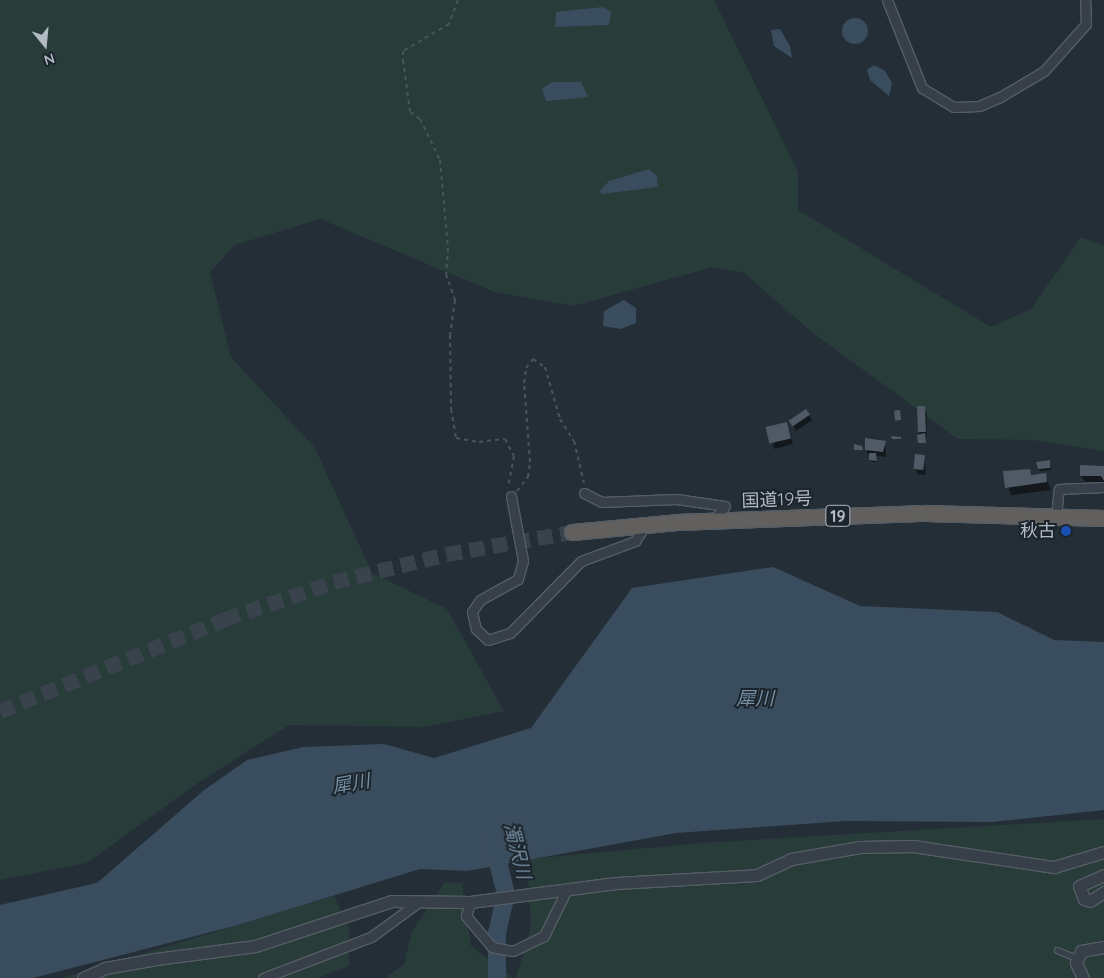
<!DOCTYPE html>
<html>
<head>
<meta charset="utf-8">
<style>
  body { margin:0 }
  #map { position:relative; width:1104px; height:978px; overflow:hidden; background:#242e37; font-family:Quicksand,"Noto Sans JP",sans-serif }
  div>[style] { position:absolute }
  .green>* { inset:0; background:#283c3a }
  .water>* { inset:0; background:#3a4d5e }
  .round { border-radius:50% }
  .shadow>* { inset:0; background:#0007 }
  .river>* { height:18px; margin:-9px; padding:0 9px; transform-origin:9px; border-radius:9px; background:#3a4d5e }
  .building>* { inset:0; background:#4f5a66; transform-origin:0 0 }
  .trunk-tunnel>* { height:15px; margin-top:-7.5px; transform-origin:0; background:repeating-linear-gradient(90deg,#39434c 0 15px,transparent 0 23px) }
  .path>* { height:2px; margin-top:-1px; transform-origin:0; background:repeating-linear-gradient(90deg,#455757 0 4px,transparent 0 8px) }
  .roads { filter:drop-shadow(1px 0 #555d65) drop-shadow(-1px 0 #555d65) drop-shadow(0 1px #555d65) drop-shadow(0 -1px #555d65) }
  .service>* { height:4.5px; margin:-2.25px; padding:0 2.25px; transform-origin:2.25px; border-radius:2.25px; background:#373f48 }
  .minor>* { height:9px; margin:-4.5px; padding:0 4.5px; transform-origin:4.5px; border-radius:4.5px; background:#373f48 }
  .tertiary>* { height:11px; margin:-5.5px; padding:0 5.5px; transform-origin:5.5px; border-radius:5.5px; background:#373f48 }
  .trunk>* { height:15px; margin:-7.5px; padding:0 7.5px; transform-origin:7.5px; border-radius:7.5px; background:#61605e }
  .dots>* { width:14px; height:14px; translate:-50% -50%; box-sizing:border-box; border:2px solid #1c242c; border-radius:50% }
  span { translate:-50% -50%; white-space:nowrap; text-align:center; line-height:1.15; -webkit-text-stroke:4px #1c242c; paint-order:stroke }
  .shield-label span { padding:1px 4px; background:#1c242c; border:1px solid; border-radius:4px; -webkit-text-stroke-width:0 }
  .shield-label { font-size:16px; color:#b2bac4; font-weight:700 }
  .street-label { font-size:18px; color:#b2bac4 }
  .poi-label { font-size:18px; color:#b2bac4 }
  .right { translate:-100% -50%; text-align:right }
  .water-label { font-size:19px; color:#758ea4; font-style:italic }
  .north { position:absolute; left:20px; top:20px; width:50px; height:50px; -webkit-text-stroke:4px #1c242c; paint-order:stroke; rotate:163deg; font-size:14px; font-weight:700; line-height:20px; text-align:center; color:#b2bac4 }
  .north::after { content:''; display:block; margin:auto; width:18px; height:22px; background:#b2bac4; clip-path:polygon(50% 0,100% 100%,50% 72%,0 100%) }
</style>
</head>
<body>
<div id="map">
  <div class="green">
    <i style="clip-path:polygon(0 0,714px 0,798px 172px,798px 210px,991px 327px,1031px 309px,1081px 237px,1104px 246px,1104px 451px,1033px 440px,958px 439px,813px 333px,744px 273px,713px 267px,573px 306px,494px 292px,320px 219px,235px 245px,210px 272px,231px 357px,315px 448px,372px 573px,447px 609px,504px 711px,425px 727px,289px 725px,198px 783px,87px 863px,0 880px)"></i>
    <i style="clip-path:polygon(1104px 819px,1104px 978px,516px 978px,531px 927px,527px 859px,701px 843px)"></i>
    <i style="clip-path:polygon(445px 882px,462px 883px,471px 946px,513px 978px,385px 978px,404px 964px,412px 931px)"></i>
    <i style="clip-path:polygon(334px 896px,349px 927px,349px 966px,318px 978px,62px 978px)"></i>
  </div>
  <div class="water">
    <i style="clip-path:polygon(603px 7px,611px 12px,609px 25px,555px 27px,556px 12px)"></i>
    <i class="round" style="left:842px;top:18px;width:26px;height:26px"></i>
    <i style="clip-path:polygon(780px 29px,790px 46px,792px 58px,774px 46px,771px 30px)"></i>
    <i style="clip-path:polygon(874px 65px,885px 71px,892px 83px,889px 96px,870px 80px,867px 70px)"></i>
    <i style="clip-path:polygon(552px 82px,581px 82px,588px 97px,546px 101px,542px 89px)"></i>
    <i style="clip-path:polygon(649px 169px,657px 176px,658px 187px,602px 194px,600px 191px,609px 181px)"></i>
    <i style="clip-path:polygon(624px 300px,636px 308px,636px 323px,621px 329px,603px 326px,604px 311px)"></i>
    <i style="clip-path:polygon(773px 567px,860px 606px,997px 612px,1054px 640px,1104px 642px,1104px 810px,992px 822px,846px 821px,676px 833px,467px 871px,420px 869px,238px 925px,33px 978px,0 978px,0 905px,97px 883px,203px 791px,247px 760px,303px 747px,384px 744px,434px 758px,531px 728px,632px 588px)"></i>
  </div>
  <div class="shadow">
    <i style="clip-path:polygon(918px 408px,927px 413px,926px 442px,919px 442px)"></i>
    <i style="clip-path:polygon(809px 415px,812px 420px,796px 431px,791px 422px)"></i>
    <i style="clip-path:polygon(787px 424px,793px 444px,775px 449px,773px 445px)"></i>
    <i style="clip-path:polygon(885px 442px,886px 457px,877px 456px,877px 462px,872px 462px,866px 450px)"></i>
    <i style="clip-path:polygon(924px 456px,926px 475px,918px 474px,915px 469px)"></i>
    <i style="clip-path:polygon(1049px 462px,1051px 470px,1040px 471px,1039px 469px)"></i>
    <i style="clip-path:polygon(1104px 467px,1104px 484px,1086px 483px,1081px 476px)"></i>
    <i style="clip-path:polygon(1005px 473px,1045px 475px,1051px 490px,1011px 495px)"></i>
  </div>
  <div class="river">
    <i style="left:493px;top:843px;width:53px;rotate:75.7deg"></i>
    <i style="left:506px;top:894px;width:39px;rotate:103deg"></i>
    <i style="left:497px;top:932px;width:46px;rotate:90deg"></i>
  </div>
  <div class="building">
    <i style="left:925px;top:406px;width:26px;height:8px;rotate:88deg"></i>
    <i style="left:806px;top:409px;width:7px;height:21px;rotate:56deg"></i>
    <i style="left:900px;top:410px;width:10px;height:6px;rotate:84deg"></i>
    <i style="left:787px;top:422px;width:17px;height:22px;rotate:77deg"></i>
    <i style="clip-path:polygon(925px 433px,926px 443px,918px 443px,917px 435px)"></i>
    <i style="clip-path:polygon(891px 436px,901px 437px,901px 439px,892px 439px)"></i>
    <i style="clip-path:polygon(865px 438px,886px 441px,883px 452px,865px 450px)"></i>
    <i style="clip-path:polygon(854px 444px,862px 446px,863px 450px,854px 450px)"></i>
    <i style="clip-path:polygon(869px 453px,876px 453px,877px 461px,869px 460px)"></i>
    <i style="left:915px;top:454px;width:10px;height:15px;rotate:6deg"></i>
    <i style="clip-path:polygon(1050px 460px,1050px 468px,1038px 469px,1036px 462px)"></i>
    <i style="clip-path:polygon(1080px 465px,1104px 466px,1104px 481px,1101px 476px,1080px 476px)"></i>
    <i style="clip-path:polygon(1030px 469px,1031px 475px,1046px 473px,1047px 482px,1005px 488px,1003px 471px)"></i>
  </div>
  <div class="trunk-tunnel">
    <i style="left:0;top:711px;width:243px;rotate:-22.2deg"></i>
    <i style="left:225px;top:619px;width:115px;rotate:-18.7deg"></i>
    <i style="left:334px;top:582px;width:116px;rotate:-13.9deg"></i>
    <i style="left:447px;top:554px;width:127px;rotate:-10deg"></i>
  </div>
  <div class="path">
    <i style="left:458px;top:0;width:26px;rotate:111deg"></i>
    <i style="left:449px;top:24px;width:53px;rotate:149.6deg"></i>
    <i style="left:403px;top:51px;width:9px;rotate:90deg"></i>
    <i style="left:403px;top:60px;width:52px;rotate:82.3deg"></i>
    <i style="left:410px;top:112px;width:12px;rotate:35deg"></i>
    <i style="left:420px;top:119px;width:46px;rotate:64deg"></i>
    <i style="left:440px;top:160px;width:88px;rotate:84.8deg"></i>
    <i style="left:448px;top:248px;width:26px;rotate:94deg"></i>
    <i style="left:446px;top:274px;width:28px;rotate:71deg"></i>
    <i style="left:455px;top:300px;width:35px;rotate:98deg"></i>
    <i style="left:450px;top:335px;width:74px;rotate:89.2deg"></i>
    <i style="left:451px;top:409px;width:29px;rotate:80deg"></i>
    <i style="left:456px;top:438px;width:23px;rotate:10deg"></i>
    <i style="left:479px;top:442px;width:26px;rotate:-7deg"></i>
    <i style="left:505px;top:439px;width:19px;rotate:62deg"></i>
    <i style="left:514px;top:456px;width:32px;rotate:101deg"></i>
    <i style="left:517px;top:491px;width:18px;rotate:-52deg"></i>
    <i style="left:528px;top:477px;width:15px;rotate:-82deg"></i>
    <i style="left:530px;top:462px;width:79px;rotate:-94.3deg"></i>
    <i style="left:524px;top:383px;width:15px;rotate:-82deg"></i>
    <i style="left:526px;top:368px;width:11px;rotate:-52deg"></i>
    <i style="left:533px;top:359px;width:14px;rotate:34deg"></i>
    <i style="left:545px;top:367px;width:54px;rotate:73.9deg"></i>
    <i style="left:560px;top:419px;width:26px;rotate:58deg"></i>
    <i style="left:574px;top:441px;width:43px;rotate:76.6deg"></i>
  </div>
  <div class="roads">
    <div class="service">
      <i style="left:1057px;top:950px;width:22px;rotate:22deg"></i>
    </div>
    <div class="minor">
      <i style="left:887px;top:0;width:95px;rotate:68.3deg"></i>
      <i style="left:922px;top:88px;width:37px;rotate:31deg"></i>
      <i style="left:954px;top:107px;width:25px;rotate:-2deg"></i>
      <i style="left:979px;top:106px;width:23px;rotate:-23deg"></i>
      <i style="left:1000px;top:97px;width:51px;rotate:-30.6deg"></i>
      <i style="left:1044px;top:71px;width:63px;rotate:-48.2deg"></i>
      <i style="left:1086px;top:24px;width:24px;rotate:-92deg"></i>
      <i style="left:584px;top:493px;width:20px;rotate:27deg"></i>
      <i style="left:602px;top:502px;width:74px;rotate:-2.3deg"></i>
      <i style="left:676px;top:499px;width:49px;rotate:8.1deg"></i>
      <i style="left:725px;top:506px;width:19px;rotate:129deg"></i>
      <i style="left:511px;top:496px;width:66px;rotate:79.5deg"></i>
      <i style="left:523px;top:561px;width:19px;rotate:106deg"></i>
      <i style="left:518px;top:579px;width:43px;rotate:151.1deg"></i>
      <i style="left:480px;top:600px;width:14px;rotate:124deg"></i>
      <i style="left:472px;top:612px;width:17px;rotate:77deg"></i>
      <i style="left:476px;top:629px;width:16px;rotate:43deg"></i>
      <i style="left:488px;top:640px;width:23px;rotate:-18deg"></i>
      <i style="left:510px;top:633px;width:101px;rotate:-45.4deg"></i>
      <i style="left:581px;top:561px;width:58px;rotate:-20.3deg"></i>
      <i style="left:635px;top:541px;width:20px;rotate:-57deg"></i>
      <i style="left:1056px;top:516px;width:27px;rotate:-84deg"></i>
      <i style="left:1059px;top:489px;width:45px;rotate:-2.5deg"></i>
      <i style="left:470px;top:902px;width:15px;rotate:106deg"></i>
      <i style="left:466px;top:916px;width:40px;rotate:50deg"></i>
      <i style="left:492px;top:947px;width:21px;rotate:11deg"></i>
      <i style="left:513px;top:951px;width:34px;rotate:-26deg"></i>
      <i style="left:544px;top:936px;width:50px;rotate:-63.9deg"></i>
      <i style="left:263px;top:978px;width:116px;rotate:-20.8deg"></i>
      <i style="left:371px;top:937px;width:61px;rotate:-36.3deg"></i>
    </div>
    <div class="tertiary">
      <i style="left:1104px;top:875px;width:27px;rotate:156deg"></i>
      <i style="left:1079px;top:886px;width:14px;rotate:69deg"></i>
      <i style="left:1084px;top:899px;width:6px;rotate:18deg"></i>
      <i style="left:1090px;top:901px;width:17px;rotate:-33deg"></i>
      <i style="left:83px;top:978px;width:24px;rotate:-24deg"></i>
      <i style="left:105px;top:968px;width:52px;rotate:-10deg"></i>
      <i style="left:156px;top:959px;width:100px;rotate:-7.5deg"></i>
      <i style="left:255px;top:946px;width:144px;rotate:-18.2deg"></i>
      <i style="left:392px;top:901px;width:78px;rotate:0.7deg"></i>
      <i style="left:470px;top:902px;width:147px;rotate:-7.4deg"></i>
      <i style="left:616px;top:883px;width:141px;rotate:-3.2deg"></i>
      <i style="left:757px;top:875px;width:38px;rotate:-25deg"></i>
      <i style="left:791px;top:859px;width:70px;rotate:-9.9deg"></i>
      <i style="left:860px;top:847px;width:53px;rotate:-1.1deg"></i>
      <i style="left:913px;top:846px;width:143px;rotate:8.5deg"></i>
      <i style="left:1054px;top:867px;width:52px;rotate:-16.7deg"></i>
      <i style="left:1083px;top:978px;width:17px;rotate:-115deg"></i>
      <i style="left:1076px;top:963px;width:13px;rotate:-67deg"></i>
      <i style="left:1081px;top:951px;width:23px;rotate:-10deg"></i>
    </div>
    <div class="trunk">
      <i style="left:572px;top:532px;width:105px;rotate:-5.4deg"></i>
      <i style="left:677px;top:522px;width:249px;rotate:-2.1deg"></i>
      <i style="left:926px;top:513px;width:178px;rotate:1.6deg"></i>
    </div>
  </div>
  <div class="dots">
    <i style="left:1066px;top:531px;background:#1a4fb4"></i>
  </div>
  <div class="shield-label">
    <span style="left:838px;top:516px">19</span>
  </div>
  <div class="street-label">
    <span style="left:777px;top:500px;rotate:-2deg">国道19号</span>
  </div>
  <div class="poi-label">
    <span class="right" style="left:1056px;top:531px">秋古</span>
  </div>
  <div class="water-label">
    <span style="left:755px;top:699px">犀川</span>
    <span style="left:351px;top:784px;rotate:-10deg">犀川</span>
    <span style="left:517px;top:851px;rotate:76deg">濁沢川</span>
  </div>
  <div class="north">N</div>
</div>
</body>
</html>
